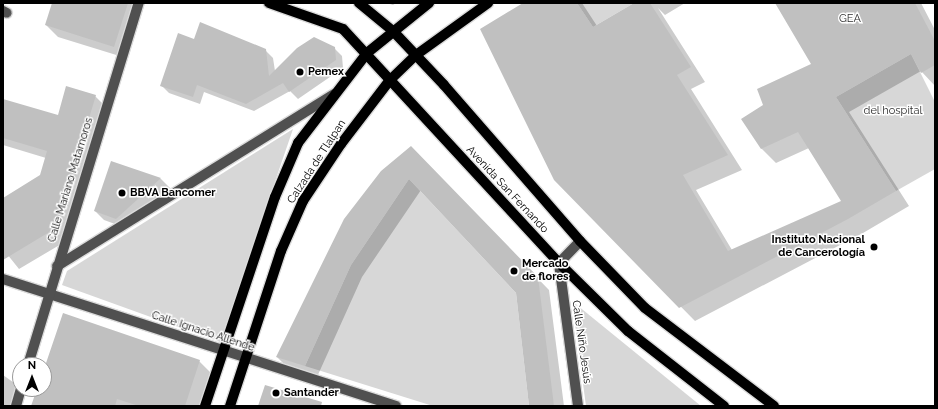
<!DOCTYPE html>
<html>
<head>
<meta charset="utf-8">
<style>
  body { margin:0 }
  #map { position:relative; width:938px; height:409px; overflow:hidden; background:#fff; font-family:Raleway,sans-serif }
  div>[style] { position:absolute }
  .green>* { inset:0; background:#d7d7d7 }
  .shadow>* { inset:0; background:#0003 }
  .building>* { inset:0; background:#c0c0c0 }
  .roads { filter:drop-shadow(1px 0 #dbdbdb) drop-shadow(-1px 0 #dbdbdb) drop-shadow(0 1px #dbdbdb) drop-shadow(0 -1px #dbdbdb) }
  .minor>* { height:10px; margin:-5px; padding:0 5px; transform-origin:5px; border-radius:5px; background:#505050 }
  .major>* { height:10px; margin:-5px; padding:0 5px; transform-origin:5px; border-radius:5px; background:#000 }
  .dots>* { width:11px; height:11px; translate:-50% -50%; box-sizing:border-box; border:2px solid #fff; border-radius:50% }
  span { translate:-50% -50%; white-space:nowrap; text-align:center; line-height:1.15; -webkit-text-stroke:3px #fff; paint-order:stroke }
  .park-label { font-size:11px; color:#2e2e2e }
  .poi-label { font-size:11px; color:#000; font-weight:700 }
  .left { translate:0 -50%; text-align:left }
  .right { translate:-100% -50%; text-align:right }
  .street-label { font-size:11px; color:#000 }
  .frame { position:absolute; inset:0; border:4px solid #000; pointer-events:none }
  .north { position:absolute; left:12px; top:357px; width:40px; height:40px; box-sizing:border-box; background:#fff; border:1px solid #999; border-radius:50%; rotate:0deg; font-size:11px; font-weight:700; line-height:16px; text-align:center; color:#000 }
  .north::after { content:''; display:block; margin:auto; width:14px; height:18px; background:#000; clip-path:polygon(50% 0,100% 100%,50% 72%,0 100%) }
</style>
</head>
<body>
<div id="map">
  <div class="green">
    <i style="clip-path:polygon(577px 3px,634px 3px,593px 27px)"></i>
    <i style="clip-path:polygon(911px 54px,935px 102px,935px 169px,896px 191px,836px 97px)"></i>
    <i style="clip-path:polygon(293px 129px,220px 342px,62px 285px,67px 271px)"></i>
    <i style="clip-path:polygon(409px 179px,516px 293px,529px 406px,433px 406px,305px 366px,351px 265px)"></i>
    <i style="clip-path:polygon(572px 301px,701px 406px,586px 406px)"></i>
  </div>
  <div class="shadow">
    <i style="clip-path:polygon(53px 3px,143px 3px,126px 58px,58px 37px,46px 25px)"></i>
    <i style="clip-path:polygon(387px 3px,396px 3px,393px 5px)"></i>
    <i style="clip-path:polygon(525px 3px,582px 3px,597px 26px,636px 3px,685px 3px,665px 15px,658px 8px,705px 82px,691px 89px,742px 170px,696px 190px,732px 250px,843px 201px,809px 148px,776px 163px,761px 148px,812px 64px,776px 3px,921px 3px,935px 30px,935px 86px,921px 71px,849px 112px,909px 206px,863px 233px,695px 321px,555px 179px)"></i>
    <i style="clip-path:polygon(194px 40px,265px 50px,273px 58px,275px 71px,334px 48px,342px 56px,343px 68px,298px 99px,290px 91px,254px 111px,204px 92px,200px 104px,169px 93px,161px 85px)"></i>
    <i style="clip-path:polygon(95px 96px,107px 108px,68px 240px,19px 269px,3px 249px,3px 199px,41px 176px,46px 158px,3px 145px,3px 100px,58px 116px)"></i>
    <i style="clip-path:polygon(422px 159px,549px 290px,564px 406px,530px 406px,517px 292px,421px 190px,362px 277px,317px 377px,288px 368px,277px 357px)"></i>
    <i style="clip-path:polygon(112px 163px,161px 179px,170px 188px,126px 228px,104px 220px,95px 211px)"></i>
    <i style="clip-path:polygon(199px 361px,211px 373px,200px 406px,32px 406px,38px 389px,44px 389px,44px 372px)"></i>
    <i style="clip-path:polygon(3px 375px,17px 385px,11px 406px,3px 406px)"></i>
  </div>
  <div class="building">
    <i style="clip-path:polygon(52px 3px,128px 3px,114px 47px,45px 25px)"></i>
    <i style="clip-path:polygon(523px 3px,577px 3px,593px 27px,634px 3px,650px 3px,691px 67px,677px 75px,728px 155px,683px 175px,728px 251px,841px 201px,798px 132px,761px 149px,741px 119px,763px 105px,757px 89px,811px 64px,775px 3px,915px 3px,935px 41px,935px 65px,921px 73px,911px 54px,836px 97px,896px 191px,848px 219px,679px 308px,554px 180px,480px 29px)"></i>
    <i style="clip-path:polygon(200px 22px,266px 49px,269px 76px,297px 48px,314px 37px,335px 47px,336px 60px,289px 92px,283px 83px,246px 104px,197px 85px,193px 97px,160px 86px,178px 33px,194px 39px)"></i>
    <i style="clip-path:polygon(66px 86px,96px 95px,56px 228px,3px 260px,3px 198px,40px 175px,47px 151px,3px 138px,3px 99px,58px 115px)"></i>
    <i style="clip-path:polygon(411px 146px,538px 277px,554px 406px,529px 406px,516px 293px,409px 179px,351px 265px,305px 366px,276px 357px,344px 219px,381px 171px)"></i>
    <i style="clip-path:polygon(111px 161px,161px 178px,116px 219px,94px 211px)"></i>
    <i style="clip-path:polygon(63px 313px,200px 360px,185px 406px,139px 406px,117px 399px,115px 406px,31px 406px,37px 389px,44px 389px,44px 369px)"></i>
    <i style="clip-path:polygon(265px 385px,322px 402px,321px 406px,258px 406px)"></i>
  </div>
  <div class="roads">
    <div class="minor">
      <i style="left:3px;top:11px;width:4px;rotate:27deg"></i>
      <i style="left:57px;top:266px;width:326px;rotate:-31.8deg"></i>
      <i style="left:3px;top:279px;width:413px;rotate:17.9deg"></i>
      <i style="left:28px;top:365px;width:379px;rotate:-73deg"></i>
      <i style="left:16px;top:406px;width:18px;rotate:-74deg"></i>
      <i style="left:578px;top:406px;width:144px;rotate:-97.6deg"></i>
      <i style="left:559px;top:263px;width:30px;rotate:-46deg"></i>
    </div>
    <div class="major">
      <i style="left:269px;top:3px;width:78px;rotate:19.4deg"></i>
      <i style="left:343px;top:29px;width:318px;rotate:47.3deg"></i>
      <i style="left:559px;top:263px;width:97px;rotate:44.6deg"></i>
      <i style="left:628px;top:331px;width:122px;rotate:38deg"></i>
      <i style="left:359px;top:3px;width:44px;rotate:39.5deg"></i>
      <i style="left:393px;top:31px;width:74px;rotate:46.6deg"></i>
      <i style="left:444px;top:85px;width:207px;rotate:48.9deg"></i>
      <i style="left:580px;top:241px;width:93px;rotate:45.9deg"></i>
      <i style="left:645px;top:308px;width:162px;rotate:37.2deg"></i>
      <i style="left:205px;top:406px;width:220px;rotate:-71.5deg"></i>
      <i style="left:275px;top:197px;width:59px;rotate:-66.9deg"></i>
      <i style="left:298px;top:143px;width:113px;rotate:-52.5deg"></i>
      <i style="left:367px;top:53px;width:80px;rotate:-38.9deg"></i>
      <i style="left:230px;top:406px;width:163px;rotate:-71.8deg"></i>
      <i style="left:281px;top:251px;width:55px;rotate:-66.3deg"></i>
      <i style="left:303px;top:201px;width:69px;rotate:-56.3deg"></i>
      <i style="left:341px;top:144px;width:81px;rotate:-52.6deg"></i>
      <i style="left:390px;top:80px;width:36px;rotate:-44deg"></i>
      <i style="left:416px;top:55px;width:89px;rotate:-35.8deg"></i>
    </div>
  </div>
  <div class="dots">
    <i style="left:300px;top:72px;background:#000"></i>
    <i style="left:122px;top:193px;background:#000"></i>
    <i style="left:874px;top:247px;background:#000"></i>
    <i style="left:514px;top:271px;background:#000"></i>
    <i style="left:276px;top:393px;background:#000"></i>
  </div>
  <div class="park-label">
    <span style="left:850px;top:19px">GEA</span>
    <span style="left:893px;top:111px">del hospital</span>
  </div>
  <div class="poi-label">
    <span class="left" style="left:308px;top:72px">Pemex</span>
    <span class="left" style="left:130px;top:193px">BBVA Bancomer</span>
    <span class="right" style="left:865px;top:247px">Instituto Nacional<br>de Cancerología</span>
    <span class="left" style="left:522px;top:271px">Mercado<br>de flores</span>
    <span class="left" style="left:284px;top:393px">Santander</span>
  </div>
  <div class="street-label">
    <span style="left:317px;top:162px;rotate:-57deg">Calzada de Tlalpan</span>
    <span style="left:71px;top:180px;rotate:-73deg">Calle Mariano Matamoros</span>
    <span style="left:507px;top:190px;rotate:47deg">Avenida San Fernando</span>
    <span style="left:203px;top:332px;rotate:18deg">Calle Ignacio Allende</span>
    <span style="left:581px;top:342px;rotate:82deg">Calle Niño Jesús</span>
  </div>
  <div class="frame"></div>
  <div class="north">N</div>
</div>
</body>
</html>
